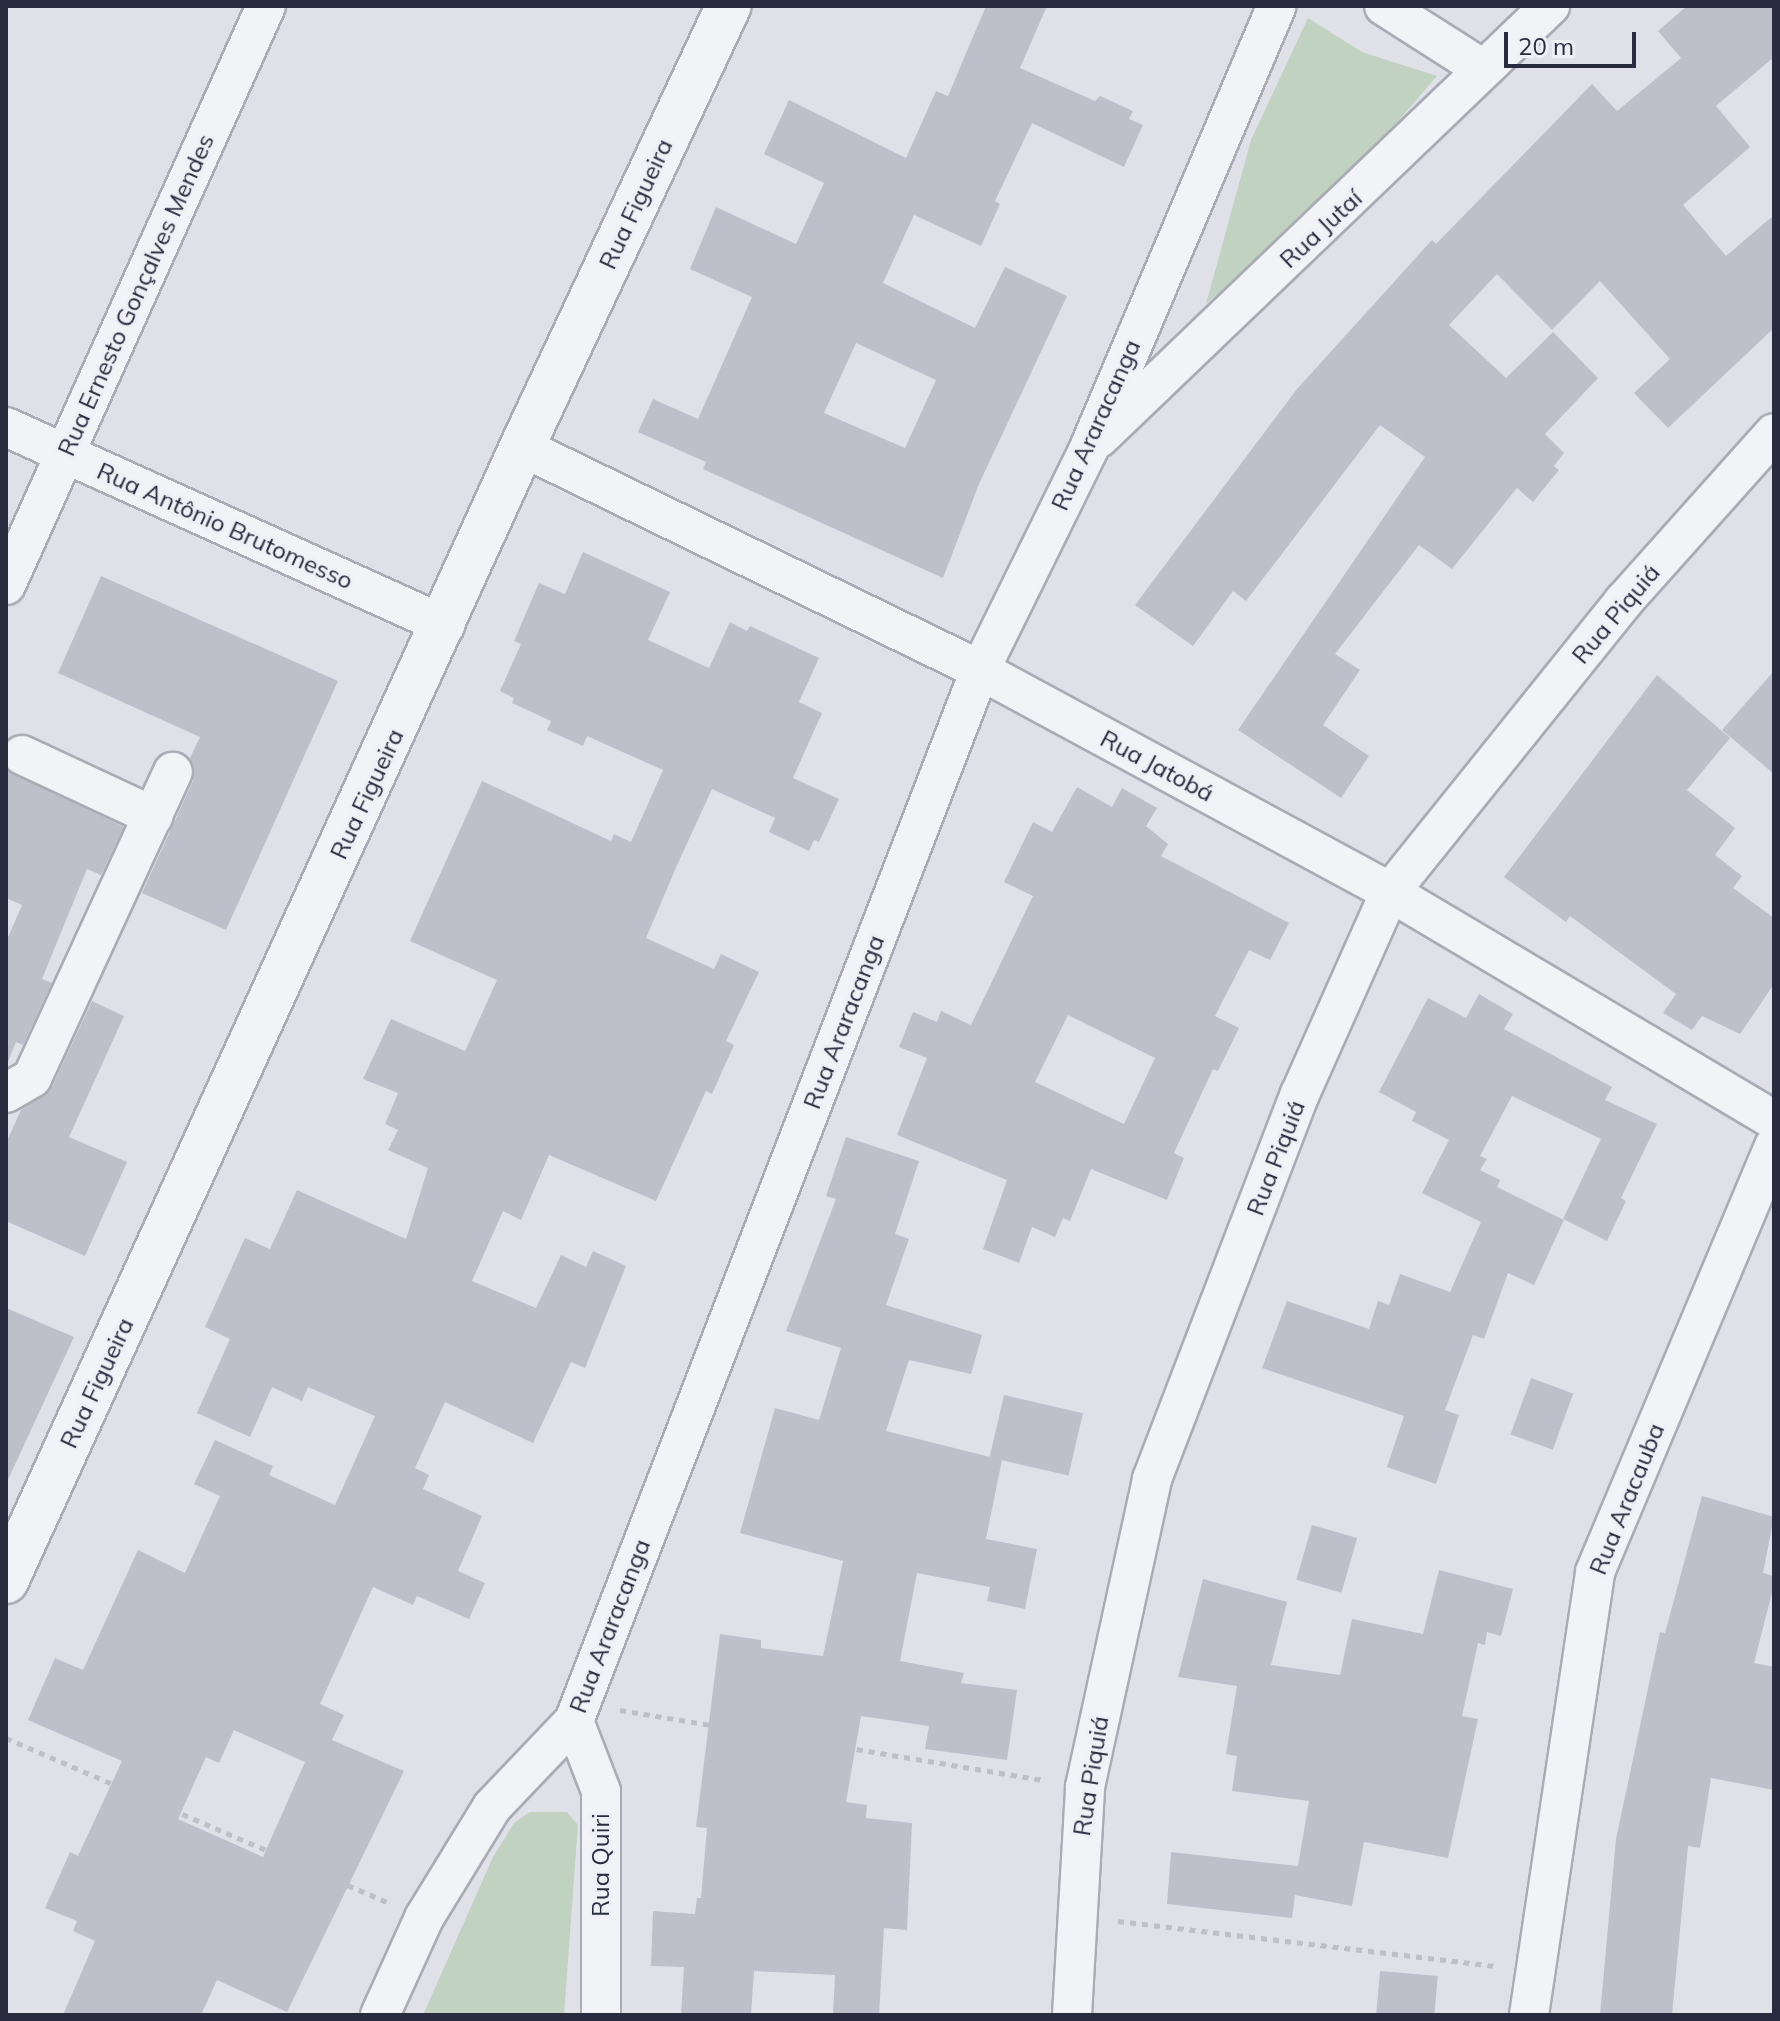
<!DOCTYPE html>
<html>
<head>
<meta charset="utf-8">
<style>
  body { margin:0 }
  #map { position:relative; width:1780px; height:2021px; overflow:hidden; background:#e0e1e8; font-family:Mulish,sans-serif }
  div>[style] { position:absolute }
  .green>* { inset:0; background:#c1d2c1 }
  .building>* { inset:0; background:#bdbfcb; transform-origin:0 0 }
  .path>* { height:5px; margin-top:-2.5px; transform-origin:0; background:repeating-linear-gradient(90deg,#bebfc7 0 6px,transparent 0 12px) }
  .roads { filter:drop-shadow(2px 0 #a9abb5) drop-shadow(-2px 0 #a9abb5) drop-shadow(0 2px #a9abb5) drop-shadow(0 -2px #a9abb5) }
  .minor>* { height:38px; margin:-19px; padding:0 19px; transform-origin:19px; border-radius:19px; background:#f2f3f7 }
  .tertiary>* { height:44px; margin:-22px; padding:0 22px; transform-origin:22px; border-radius:22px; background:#f2f3f7 }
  span { translate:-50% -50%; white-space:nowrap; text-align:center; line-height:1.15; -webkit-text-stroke:6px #eff0f6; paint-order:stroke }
  .street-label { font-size:24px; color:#292c3f }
  .frame { position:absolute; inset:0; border:8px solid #292c3f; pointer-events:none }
  .scale { position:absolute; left:1504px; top:32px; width:132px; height:36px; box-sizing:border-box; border:4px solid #292c3f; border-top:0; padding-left:10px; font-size:24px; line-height:28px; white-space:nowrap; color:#292c3f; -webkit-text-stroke:6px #eff0f6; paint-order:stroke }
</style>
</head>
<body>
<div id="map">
  <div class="green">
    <i style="clip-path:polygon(1308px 18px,1362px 52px,1437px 76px,1346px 181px,1206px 304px,1251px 140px)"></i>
    <i style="clip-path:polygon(530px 1812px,567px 1812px,578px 1825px,564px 2015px,423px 2015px,493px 1857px,514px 1823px)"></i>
  </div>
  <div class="building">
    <i style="clip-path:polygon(evenodd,986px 6px,1047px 6px,1020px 68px,1095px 101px,1100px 96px,1133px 111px,1129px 119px,1143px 125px,1124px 167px,1032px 123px,995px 201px,1000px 204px,981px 246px,914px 215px,883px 283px,975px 328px,1005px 267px,1067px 296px,979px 484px,943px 578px,703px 469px,706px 462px,638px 432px,653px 399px,698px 419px,752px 297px,690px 269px,716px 207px,796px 244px,824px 183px,764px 154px,789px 100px,906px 158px,936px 91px,948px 96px,986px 6px,856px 343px,936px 380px,905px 448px,824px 413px,856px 343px)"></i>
    <i style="clip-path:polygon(1687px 6px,1774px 6px,1774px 57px,1716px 106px,1750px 147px,1683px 205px,1726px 256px,1774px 215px,1774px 328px,1668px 428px,1634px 393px,1670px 359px,1600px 281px,1552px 330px,1497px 274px,1449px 325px,1506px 378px,1553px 332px,1598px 378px,1545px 434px,1564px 453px,1554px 466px,1559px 470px,1533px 502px,1517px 488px,1452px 569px,1419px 545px,1335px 654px,1360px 670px,1323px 725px,1369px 756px,1341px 798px,1238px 730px,1425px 457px,1380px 425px,1246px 601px,1233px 591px,1193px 646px,1135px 605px,1297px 389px,1432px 240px,1436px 244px,1592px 84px,1617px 111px,1681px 58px,1658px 31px)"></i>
    <i style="clip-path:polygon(evenodd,583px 552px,670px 592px,648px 640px,709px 668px,730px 622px,747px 631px,750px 626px,819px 658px,799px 702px,822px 713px,793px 778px,839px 799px,819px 842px,814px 840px,809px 851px,769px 832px,775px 818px,712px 789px,678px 863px,646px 938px,714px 969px,721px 954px,759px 972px,726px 1041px,734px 1045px,712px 1094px,706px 1091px,656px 1201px,549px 1155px,521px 1220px,503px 1211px,472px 1281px,536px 1308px,561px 1255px,586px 1267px,593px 1251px,626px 1266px,585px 1368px,571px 1362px,533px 1443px,445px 1402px,415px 1468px,429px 1475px,423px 1489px,482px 1516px,458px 1571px,485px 1583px,469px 1619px,417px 1596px,413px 1605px,373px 1587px,320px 1704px,344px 1715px,332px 1740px,404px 1771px,287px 2012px,217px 1980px,201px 2015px,63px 2015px,95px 1941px,73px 1931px,77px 1921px,45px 1908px,70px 1852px,78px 1856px,122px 1761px,28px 1720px,55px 1658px,83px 1670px,138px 1550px,185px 1573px,220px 1496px,194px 1484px,215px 1440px,273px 1466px,269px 1475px,335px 1505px,375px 1416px,308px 1387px,302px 1401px,272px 1387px,250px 1437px,197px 1413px,230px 1339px,205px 1327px,245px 1238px,270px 1249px,297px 1190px,406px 1239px,428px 1168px,388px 1150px,398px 1130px,385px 1124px,398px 1093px,363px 1079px,391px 1019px,465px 1051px,497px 980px,410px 941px,482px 781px,611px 841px,614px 834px,631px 842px,663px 770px,587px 736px,583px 746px,547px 730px,551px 721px,512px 703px,514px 698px,500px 691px,521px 644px,514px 641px,539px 583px,565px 594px,583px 552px,234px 1730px,305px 1762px,263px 1857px,178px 1819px,206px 1757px,219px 1763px,234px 1730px)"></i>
    <i style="clip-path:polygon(101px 576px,338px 681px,226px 930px,142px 893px,193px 781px,190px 758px,200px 737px,58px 673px)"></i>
    <i style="clip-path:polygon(1774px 671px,1774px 774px,1722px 730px)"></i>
    <i style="clip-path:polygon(1657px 675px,1730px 738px,1687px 790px,1735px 828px,1715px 855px,1742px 876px,1733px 888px,1774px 918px,1774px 984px,1740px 1034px,1702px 1016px,1692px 1030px,1663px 1013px,1676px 994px,1570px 916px,1566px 922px,1504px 877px)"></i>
    <i style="clip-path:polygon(6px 769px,124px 827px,101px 875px,87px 869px,42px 979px,52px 983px,23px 1045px,16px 1042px,7px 1064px,6px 942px,22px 905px,6px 898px)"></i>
    <i style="clip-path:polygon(evenodd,1077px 787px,1112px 807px,1122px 788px,1157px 808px,1146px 826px,1168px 844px,1161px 856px,1289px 923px,1270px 960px,1249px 950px,1215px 1016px,1239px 1028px,1218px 1071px,1213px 1069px,1174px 1153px,1184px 1158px,1167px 1200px,1091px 1169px,1070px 1221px,1063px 1218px,1055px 1237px,1032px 1227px,1019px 1263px,983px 1249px,1007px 1180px,897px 1135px,927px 1058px,899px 1047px,913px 1012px,937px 1022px,941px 1011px,971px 1025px,1033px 896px,1004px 882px,1033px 822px,1052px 832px,1077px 787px,1068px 1015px,1155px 1058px,1124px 1124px,1035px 1082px,1068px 1015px)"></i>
    <i style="clip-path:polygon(1479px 994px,1513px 1014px,1504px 1029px,1612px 1087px,1605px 1100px,1657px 1124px,1621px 1198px,1626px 1201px,1607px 1241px,1563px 1219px,1601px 1139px,1512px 1096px,1480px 1156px,1487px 1159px,1480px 1170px,1500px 1180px,1497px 1187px,1564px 1220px,1534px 1285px,1508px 1273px,1484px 1339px,1473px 1335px,1445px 1410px,1459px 1415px,1436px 1484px,1387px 1467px,1404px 1416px,1262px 1368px,1287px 1301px,1369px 1329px,1378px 1301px,1389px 1305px,1400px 1274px,1450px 1292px,1481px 1222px,1422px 1193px,1449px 1140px,1412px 1121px,1416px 1112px,1379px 1092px,1428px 998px,1466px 1018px)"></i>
    <i style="clip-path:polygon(92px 1001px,124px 1016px,69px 1137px,127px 1162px,85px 1256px,6px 1221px,6px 1143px,21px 1110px,52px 1087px)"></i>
    <i style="clip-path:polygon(846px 1137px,919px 1161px,895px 1234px,909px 1239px,886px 1305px,982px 1335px,971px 1374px,909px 1360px,886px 1431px,1002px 1460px,986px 1539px,1037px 1549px,1025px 1609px,987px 1601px,990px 1587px,917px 1573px,900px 1661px,964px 1673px,961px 1683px,1017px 1690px,1007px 1760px,925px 1749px,929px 1726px,861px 1716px,846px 1802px,867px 1805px,866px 1818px,912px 1823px,907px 1930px,884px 1928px,879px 2015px,833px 2015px,835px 1975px,754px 1971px,751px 2015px,681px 2015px,684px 1967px,651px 1966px,653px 1911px,695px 1914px,697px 1898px,701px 1898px,707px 1828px,696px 1827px,720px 1634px,761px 1640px,761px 1648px,823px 1656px,843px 1561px,740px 1533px,775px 1408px,819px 1420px,841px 1348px,786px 1331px,836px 1199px,826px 1196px)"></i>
    <i style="clip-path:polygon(6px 1308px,74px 1337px,6px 1484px)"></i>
    <i style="left:1531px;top:1378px;width:45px;height:60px;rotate:20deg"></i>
    <i style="left:1004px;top:1395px;width:81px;height:64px;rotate:13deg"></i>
    <i style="clip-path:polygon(1702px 1496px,1774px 1517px,1763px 1573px,1774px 1576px,1774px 1585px,1754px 1663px,1774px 1667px,1774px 1790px,1711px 1778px,1700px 1848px,1688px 1846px,1672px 2015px,1600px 2015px,1616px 1839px,1660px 1632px,1665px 1633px)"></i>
    <i style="left:1312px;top:1525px;width:47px;height:57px;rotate:16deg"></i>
    <i style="clip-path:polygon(1439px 1570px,1513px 1589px,1501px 1636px,1487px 1632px,1485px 1645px,1478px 1643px,1462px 1716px,1478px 1719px,1448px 1858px,1364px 1842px,1352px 1906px,1295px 1895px,1292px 1918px,1167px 1904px,1171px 1852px,1298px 1866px,1309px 1801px,1232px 1791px,1237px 1756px,1226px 1754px,1237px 1686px,1178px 1677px,1203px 1579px,1287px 1602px,1271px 1665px,1340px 1675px,1352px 1619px,1423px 1634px)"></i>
    <i style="left:1380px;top:1971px;width:58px;height:44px;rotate:5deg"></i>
  </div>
  <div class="path">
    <i style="left:620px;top:1710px;width:430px;rotate:9.4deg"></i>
    <i style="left:6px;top:1738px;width:415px;rotate:23.3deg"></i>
    <i style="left:1118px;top:1921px;width:382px;rotate:6.8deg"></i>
  </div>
  <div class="roads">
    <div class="minor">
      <i style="left:1384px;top:6px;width:117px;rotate:32.5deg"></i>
      <i style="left:6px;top:427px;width:482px;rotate:24.3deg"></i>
      <i style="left:1099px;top:438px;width:625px;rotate:-43.77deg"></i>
      <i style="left:522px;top:447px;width:509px;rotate:25.96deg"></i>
      <i style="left:980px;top:670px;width:466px;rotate:28.4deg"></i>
      <i style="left:1390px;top:892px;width:447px;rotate:30.7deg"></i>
      <i style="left:6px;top:585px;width:635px;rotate:-65.82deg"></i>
      <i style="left:22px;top:755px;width:145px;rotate:25deg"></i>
      <i style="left:6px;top:1093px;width:30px;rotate:-30deg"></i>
      <i style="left:32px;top:1078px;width:337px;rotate:-65.3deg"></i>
      <i style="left:574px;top:1721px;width:75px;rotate:68.9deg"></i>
      <i style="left:601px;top:1791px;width:224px;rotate:90deg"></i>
      <i style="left:380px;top:2015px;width:107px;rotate:-65.6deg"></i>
      <i style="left:424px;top:1918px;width:130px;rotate:-58.5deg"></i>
      <i style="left:492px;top:1807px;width:119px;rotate:-46.4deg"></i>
      <i style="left:574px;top:1721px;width:1127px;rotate:-68.88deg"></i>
      <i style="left:980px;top:670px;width:247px;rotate:-63.8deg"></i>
      <i style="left:1089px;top:448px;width:480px;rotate:-67deg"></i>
      <i style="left:1072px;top:2015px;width:228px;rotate:-86.7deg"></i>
      <i style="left:1085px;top:1787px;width:315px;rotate:-77.7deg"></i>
      <i style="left:1152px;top:1479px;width:412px;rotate:-69deg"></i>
      <i style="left:1300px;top:1094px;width:221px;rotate:-66deg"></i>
      <i style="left:1390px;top:892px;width:373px;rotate:-51.2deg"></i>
      <i style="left:1624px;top:601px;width:225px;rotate:-48.2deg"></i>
      <i style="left:1529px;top:2015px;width:448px;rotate:-81.5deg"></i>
      <i style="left:1595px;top:1572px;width:462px;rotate:-67.2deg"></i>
    </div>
    <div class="tertiary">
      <i style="left:6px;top:1581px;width:1246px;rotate:-65.53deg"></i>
      <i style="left:522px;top:447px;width:487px;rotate:-64.9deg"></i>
    </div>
  </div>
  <div class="street-label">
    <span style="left:636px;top:204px;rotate:-65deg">Rua Figueira</span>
    <span style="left:1321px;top:229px;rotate:-43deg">Rua Jutaí</span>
    <span style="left:136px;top:295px;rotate:-66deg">Rua Ernesto Gonçalves Mendes</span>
    <span style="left:1096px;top:425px;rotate:-66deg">Rua Araracanga</span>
    <span style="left:225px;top:526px;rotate:24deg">Rua Antônio Brutomesso</span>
    <span style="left:1616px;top:614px;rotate:-50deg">Rua Piquiá</span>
    <span style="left:1157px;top:766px;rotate:28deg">Rua Jatobá</span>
    <span style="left:367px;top:794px;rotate:-65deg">Rua Figueira</span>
    <span style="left:844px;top:1022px;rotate:-69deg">Rua Araracanga</span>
    <span style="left:1276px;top:1158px;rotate:-69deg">Rua Piquiá</span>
    <span style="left:97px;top:1383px;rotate:-65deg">Rua Figueira</span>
    <span style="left:1627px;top:1499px;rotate:-68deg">Rua Aracauba</span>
    <span style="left:610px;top:1626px;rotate:-69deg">Rua Araracanga</span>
    <span style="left:1091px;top:1776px;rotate:-81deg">Rua Piquiá</span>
    <span style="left:601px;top:1865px;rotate:-90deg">Rua Quiri</span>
  </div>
  <div class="frame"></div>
  <div class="scale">20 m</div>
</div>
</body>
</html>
